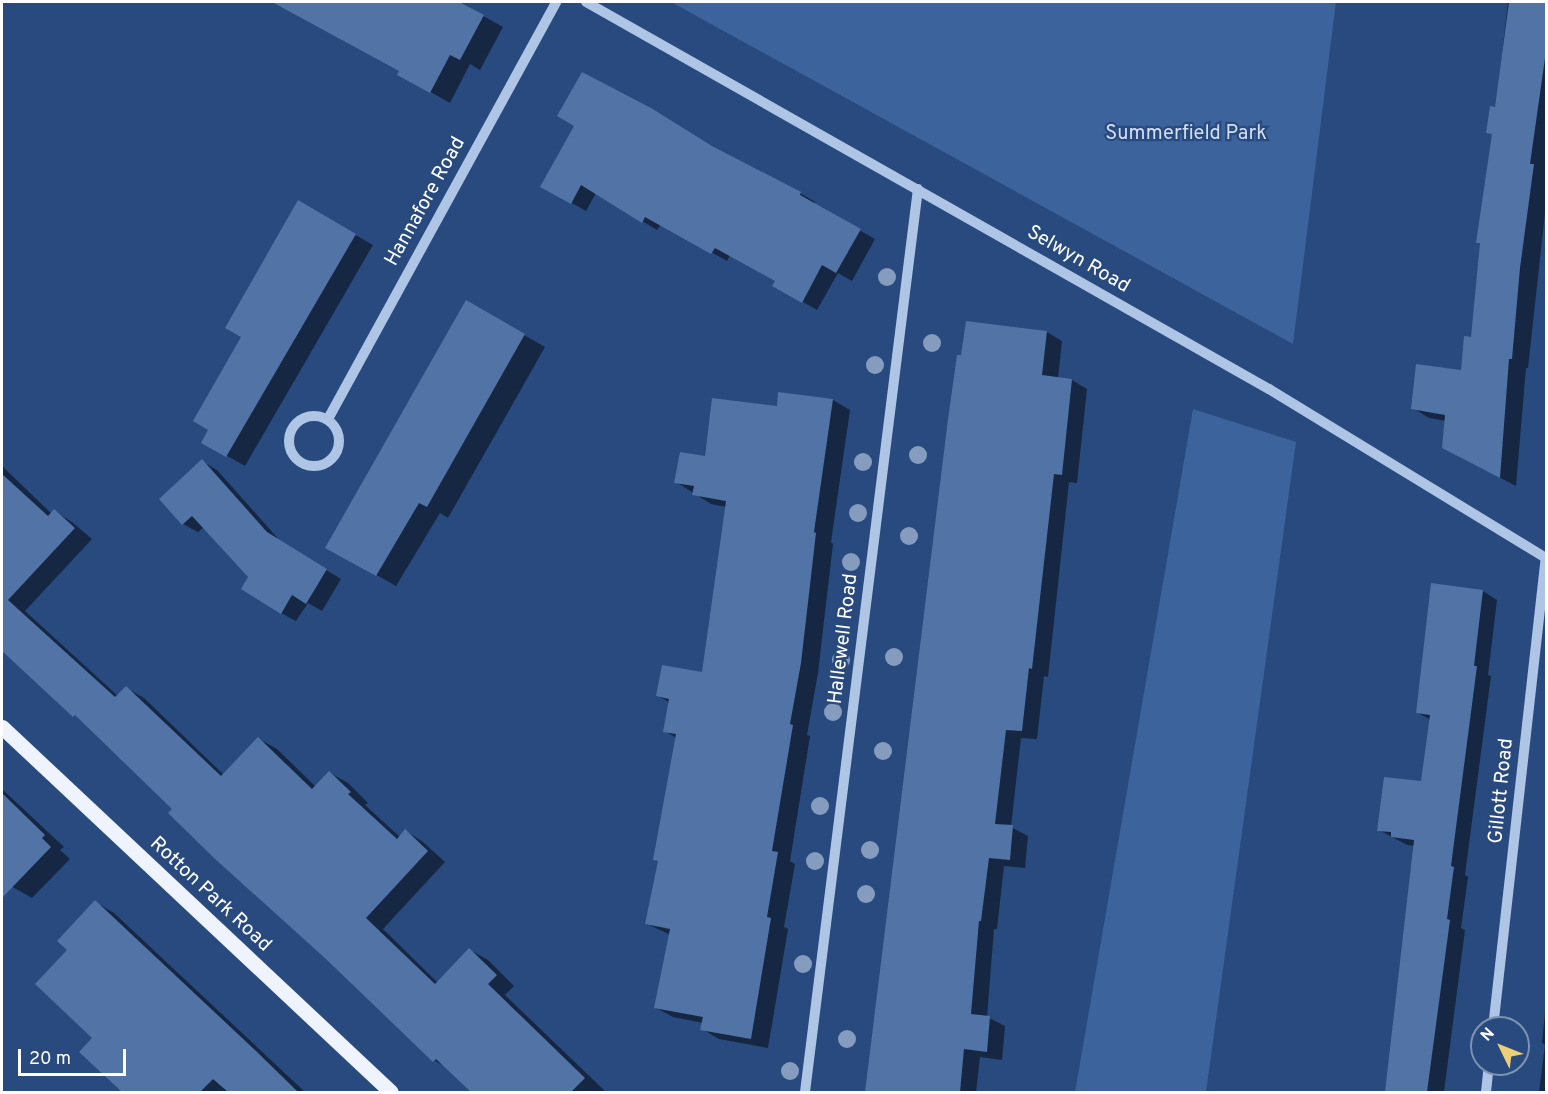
<!DOCTYPE html>
<html>
<head>
<meta charset="utf-8">
<style>
  body { margin:0 }
  #map { position:relative; width:1548px; height:1094px; overflow:hidden; background:#284a7e; font-family:Overpass,sans-serif }
  div>[style] { position:absolute }
  .green>* { inset:0; background:#3c639b }
  .shadow>* { inset:0; background:#0007 }
  .building>* { inset:0; background:#5173a6 }
  .minor>* { height:10px; margin:-5px; padding:0 5px; transform-origin:5px; border-radius:5px; background:#aec5e5 }
  .minor>.ring { margin:-5px; padding:0; box-sizing:content-box; background:none; border:10px solid #aec5e5; border-radius:50% }
  .major>* { height:15px; margin:-7.5px; padding:0 7.5px; transform-origin:7.5px; border-radius:7.5px; background:#eef3fd }
  .trees>* { width:18px; height:18px; margin:-9px; border-radius:50%; background:#859cbf }
  span { translate:-50% -50%; white-space:nowrap; text-align:center; line-height:1.15; -webkit-text-stroke:4.5px #284a7e; paint-order:stroke }
  .park-label { font-size:20px; color:#d1dff4 }
  .street-label { font-size:20px; color:#fff }
  .frame { position:absolute; inset:0; border:3px solid #fff; pointer-events:none }
  .north { position:absolute; left:1470px; top:1016px; width:60px; height:60px; box-sizing:border-box; background:#284a7e; border:2px solid #7e92b2; border-radius:50%; rotate:313deg; font-size:16px; font-weight:700; line-height:24px; text-align:center; color:#fff }
  .north::after { content:''; display:block; margin:auto; width:21px; height:27px; background:#ecce75; clip-path:polygon(50% 0,100% 100%,50% 72%,0 100%) }
  .scale { position:absolute; left:18px; top:1049px; width:108px; height:27px; box-sizing:border-box; border:3px solid #fff; border-top:0; padding-left:8px; font-size:18px; line-height:21px; white-space:nowrap; color:#fff; -webkit-text-stroke:4px #284a7e; paint-order:stroke }
</style>
</head>
<body>
<div id="map">
  <div class="green">
    <i style="clip-path:polygon(671px 2px,1336px 2px,1293px 344px)"></i>
    <i style="clip-path:polygon(1193px 409px,1296px 442px,1206px 1092px,1075px 1092px)"></i>
  </div>
  <div class="shadow">
    <i style="clip-path:polygon(275px 2px,458px 2px,503px 27px,480px 70px,470px 64px,450px 103px,399px 74px,401px 71px)"></i>
    <i style="clip-path:polygon(1508px 2px,1546px 2px,1546px 204px,1528px 368px,1526px 368px,1516px 486px,1460px 457px,1446px 421px,1429px 418px,1413px 408px,1462px 371px,1472px 338px,1481px 244px,1478px 242px,1493px 135px,1488px 132px,1496px 109px)"></i>
    <i style="clip-path:polygon(717px 150px,800px 193px,815px 202px,814px 204px,875px 239px,852px 281px,838px 273px,817px 310px,774px 286px,777px 280px,730px 255px,727px 261px,661px 224px,657px 230px,596px 193px,586px 211px,542px 186px)"></i>
    <i style="clip-path:polygon(298px 202px,373px 245px,245px 466px,203px 442px,210px 429px,243px 336px)"></i>
    <i style="clip-path:polygon(467px 302px,545px 347px,448px 518px,440px 513px,396px 586px,327px 547px)"></i>
    <i style="clip-path:polygon(1047px 332px,1062px 341px,1058px 378px,1072px 380px,1087px 389px,1077px 483px,1069px 482px,1048px 677px,1044px 676px,1037px 739px,1021px 738px,1011px 827px,1028px 836px,1025px 868px,1004px 866px,997px 929px,994px 929px,987px 1017px,1005px 1026px,1002px 1060px,980px 1057px,976px 1092px,868px 1092px,949px 419px)"></i>
    <i style="clip-path:polygon(833px 400px,850px 410px,831px 542px,833px 544px,818px 673px,807px 735px,810px 736px,790px 861px,795px 864px,784px 927px,788px 929px,768px 1048px,719px 1039px,702px 1029px,703px 1023px,673px 1017px,656px 1008px,671px 935px,647px 924px,659px 862px,655px 860px,677px 738px,664px 731px,669px 702px,658px 696px,704px 673px,727px 507px,711px 504px,676px 482px,778px 408px)"></i>
    <i style="clip-path:polygon(202px 461px,217px 470px,282px 543px,341px 579px,322px 611px,308px 603px,296px 621px,281px 613px,204px 527px,198px 532px,183px 524px)"></i>
    <i style="clip-path:polygon(2px 466px,52px 514px,54px 511px,72px 522px,92px 539px,25px 611px,118px 696px,126px 688px,144px 698px,224px 775px,259px 739px,277px 749px,316px 787px,330px 773px,348px 783px,368px 803px,365px 805px,400px 837px,406px 831px,423px 842px,445px 862px,383px 929px,438px 983px,470px 950px,488px 960px,514px 986px,505px 995px,606px 1092px,473px 1092px,447px 1068px,434px 1060px,82px 720px,2px 649px)"></i>
    <i style="clip-path:polygon(1483px 591px,1497px 600px,1488px 675px,1491px 676px,1465px 875px,1468px 877px,1461px 928px,1465px 930px,1444px 1092px,1386px 1092px,1414px 846px,1407px 845px,1379px 830px,1422px 783px,1431px 720px,1418px 713px)"></i>
    <i style="clip-path:polygon(2px 789px,64px 847px,60px 850px,70px 859px,32px 898px,2px 881px)"></i>
    <i style="clip-path:polygon(95px 902px,114px 913px,305px 1092px,123px 1092px,81px 1052px,95px 1038px,69px 950px)"></i>
    <i style="clip-path:polygon(1546px 1002px,1546px 1092px,1539px 1092px,1545px 1045px,1542px 1043px)"></i>
  </div>
  <div class="building">
    <i style="clip-path:polygon(272px 2px,459px 2px,484px 15px,460px 60px,450px 55px,430px 93px,397px 75px,399px 71px)"></i>
    <i style="clip-path:polygon(1509px 2px,1546px 2px,1546px 51px,1530px 164px,1534px 164px,1520px 268px,1512px 359px,1509px 359px,1500px 478px,1442px 448px,1445px 415px,1411px 409px,1416px 364px,1461px 370px,1464px 336px,1471px 337px,1480px 243px,1476px 243px,1492px 134px,1486px 133px,1490px 106px,1495px 107px)"></i>
    <i style="clip-path:polygon(582px 72px,651px 108px,712px 146px,801px 192px,800px 195px,861px 229px,836px 273px,822px 265px,802px 303px,772px 286px,775px 281px,715px 248px,711px 254px,645px 217px,642px 223px,581px 185px,571px 204px,540px 187px,574px 126px,557px 116px)"></i>
    <i style="clip-path:polygon(298px 200px,356px 234px,226px 457px,201px 443px,208px 430px,193px 421px,241px 337px,225px 328px)"></i>
    <i style="clip-path:polygon(466px 300px,525px 334px,427px 507px,419px 503px,376px 576px,325px 548px)"></i>
    <i style="clip-path:polygon(966px 321px,1047px 331px,1042px 375px,1072px 379px,1062px 475px,1054px 474px,1032px 669px,1029px 668px,1022px 731px,1006px 730px,995px 824px,1013px 825px,1010px 860px,989px 858px,981px 921px,979px 921px,971px 1014px,990px 1016px,987px 1052px,964px 1049px,960px 1092px,865px 1092px,948px 419px,957px 355px,961px 355px)"></i>
    <i style="clip-path:polygon(778px 392px,833px 399px,814px 532px,816px 533px,801px 663px,790px 724px,793px 725px,772px 851px,778px 852px,767px 917px,771px 918px,751px 1039px,700px 1030px,703px 1017px,654px 1008px,670px 929px,645px 924px,658px 861px,653px 860px,676px 734px,663px 732px,669px 699px,656px 696px,662px 665px,702px 672px,726px 501px,692px 495px,694px 486px,674px 483px,680px 452px,705px 456px,712px 398px,777px 406px)"></i>
    <i style="clip-path:polygon(202px 459px,267px 532px,327px 569px,306px 604px,292px 595px,281px 614px,241px 589px,248px 577px,192px 516px,182px 525px,159px 499px)"></i>
    <i style="clip-path:polygon(2px 474px,48px 516px,54px 509px,75px 528px,8px 600px,115px 697px,126px 686px,221px 776px,258px 737px,312px 789px,329px 771px,351px 792px,348px 794px,397px 839px,405px 829px,428px 851px,366px 918px,435px 984px,469px 948px,497px 975px,488px 984px,585px 1078px,571px 1092px,471px 1092px,436px 1059px,433px 1062px,327px 960px,214px 858px,168px 813px,172px 809px,75px 715px,73px 717px,2px 651px)"></i>
    <i style="clip-path:polygon(1431px 583px,1483px 590px,1474px 666px,1477px 666px,1451px 866px,1454px 867px,1447px 919px,1450px 920px,1427px 1092px,1385px 1092px,1414px 840px,1391px 837px,1391px 832px,1377px 831px,1384px 777px,1421px 781px,1430px 715px,1416px 713px)"></i>
    <i style="clip-path:polygon(2px 793px,45px 835px,42px 838px,51px 847px,2px 898px)"></i>
    <i style="clip-path:polygon(95px 900px,256px 1051px,298px 1092px,228px 1092px,213px 1079px,200px 1092px,122px 1092px,79px 1052px,92px 1038px,35px 984px,67px 950px,57px 941px)"></i>
  </div>
  <div class="minor">
    <i style="left:586px;top:2px;width:785px;rotate:29.54deg"></i>
    <i style="left:1269px;top:389px;width:324px;rotate:31.4deg"></i>
    <i class="ring" style="left:289px;top:416px;width:40px;height:40px"></i>
    <i style="left:328px;top:419px;width:475px;rotate:-61.3deg"></i>
    <i style="left:1493px;top:1028px;width:473px;rotate:-83.6deg"></i>
    <i style="left:805px;top:1092px;width:910px;rotate:-82.87deg"></i>
    <i style="left:1486px;top:1092px;width:28px;rotate:-84deg"></i>
  </div>
  <div class="major">
    <i style="left:2px;top:727px;width:533px;rotate:43.18deg"></i>
  </div>
  <div class="trees">
    <i style="left:887px;top:277px"></i>
    <i style="left:932px;top:343px"></i>
    <i style="left:875px;top:365px"></i>
    <i style="left:918px;top:455px"></i>
    <i style="left:863px;top:462px"></i>
    <i style="left:858px;top:513px"></i>
    <i style="left:909px;top:536px"></i>
    <i style="left:851px;top:562px"></i>
    <i style="left:894px;top:657px"></i>
    <i style="left:841px;top:660px"></i>
    <i style="left:833px;top:712px"></i>
    <i style="left:883px;top:751px"></i>
    <i style="left:820px;top:806px"></i>
    <i style="left:870px;top:850px"></i>
    <i style="left:815px;top:861px"></i>
    <i style="left:866px;top:894px"></i>
    <i style="left:803px;top:964px"></i>
    <i style="left:847px;top:1039px"></i>
    <i style="left:790px;top:1071px"></i>
  </div>
  <div class="park-label">
    <span style="left:1186px;top:134px">Summerfield Park</span>
  </div>
  <div class="street-label">
    <span style="left:426px;top:202px;rotate:-61deg">Hannafore Road</span>
    <span style="left:1078px;top:260px;rotate:30deg">Selwyn Road</span>
    <span style="left:844px;top:639px;rotate:-83deg">Hallewell Road</span>
    <span style="left:1502px;top:791px;rotate:-84deg">Gillott Road</span>
    <span style="left:210px;top:895px;rotate:43deg">Rotton Park Road</span>
  </div>
  <div class="frame"></div>
  <div class="north">N</div>
  <div class="scale">20 m</div>
</div>
</body>
</html>
